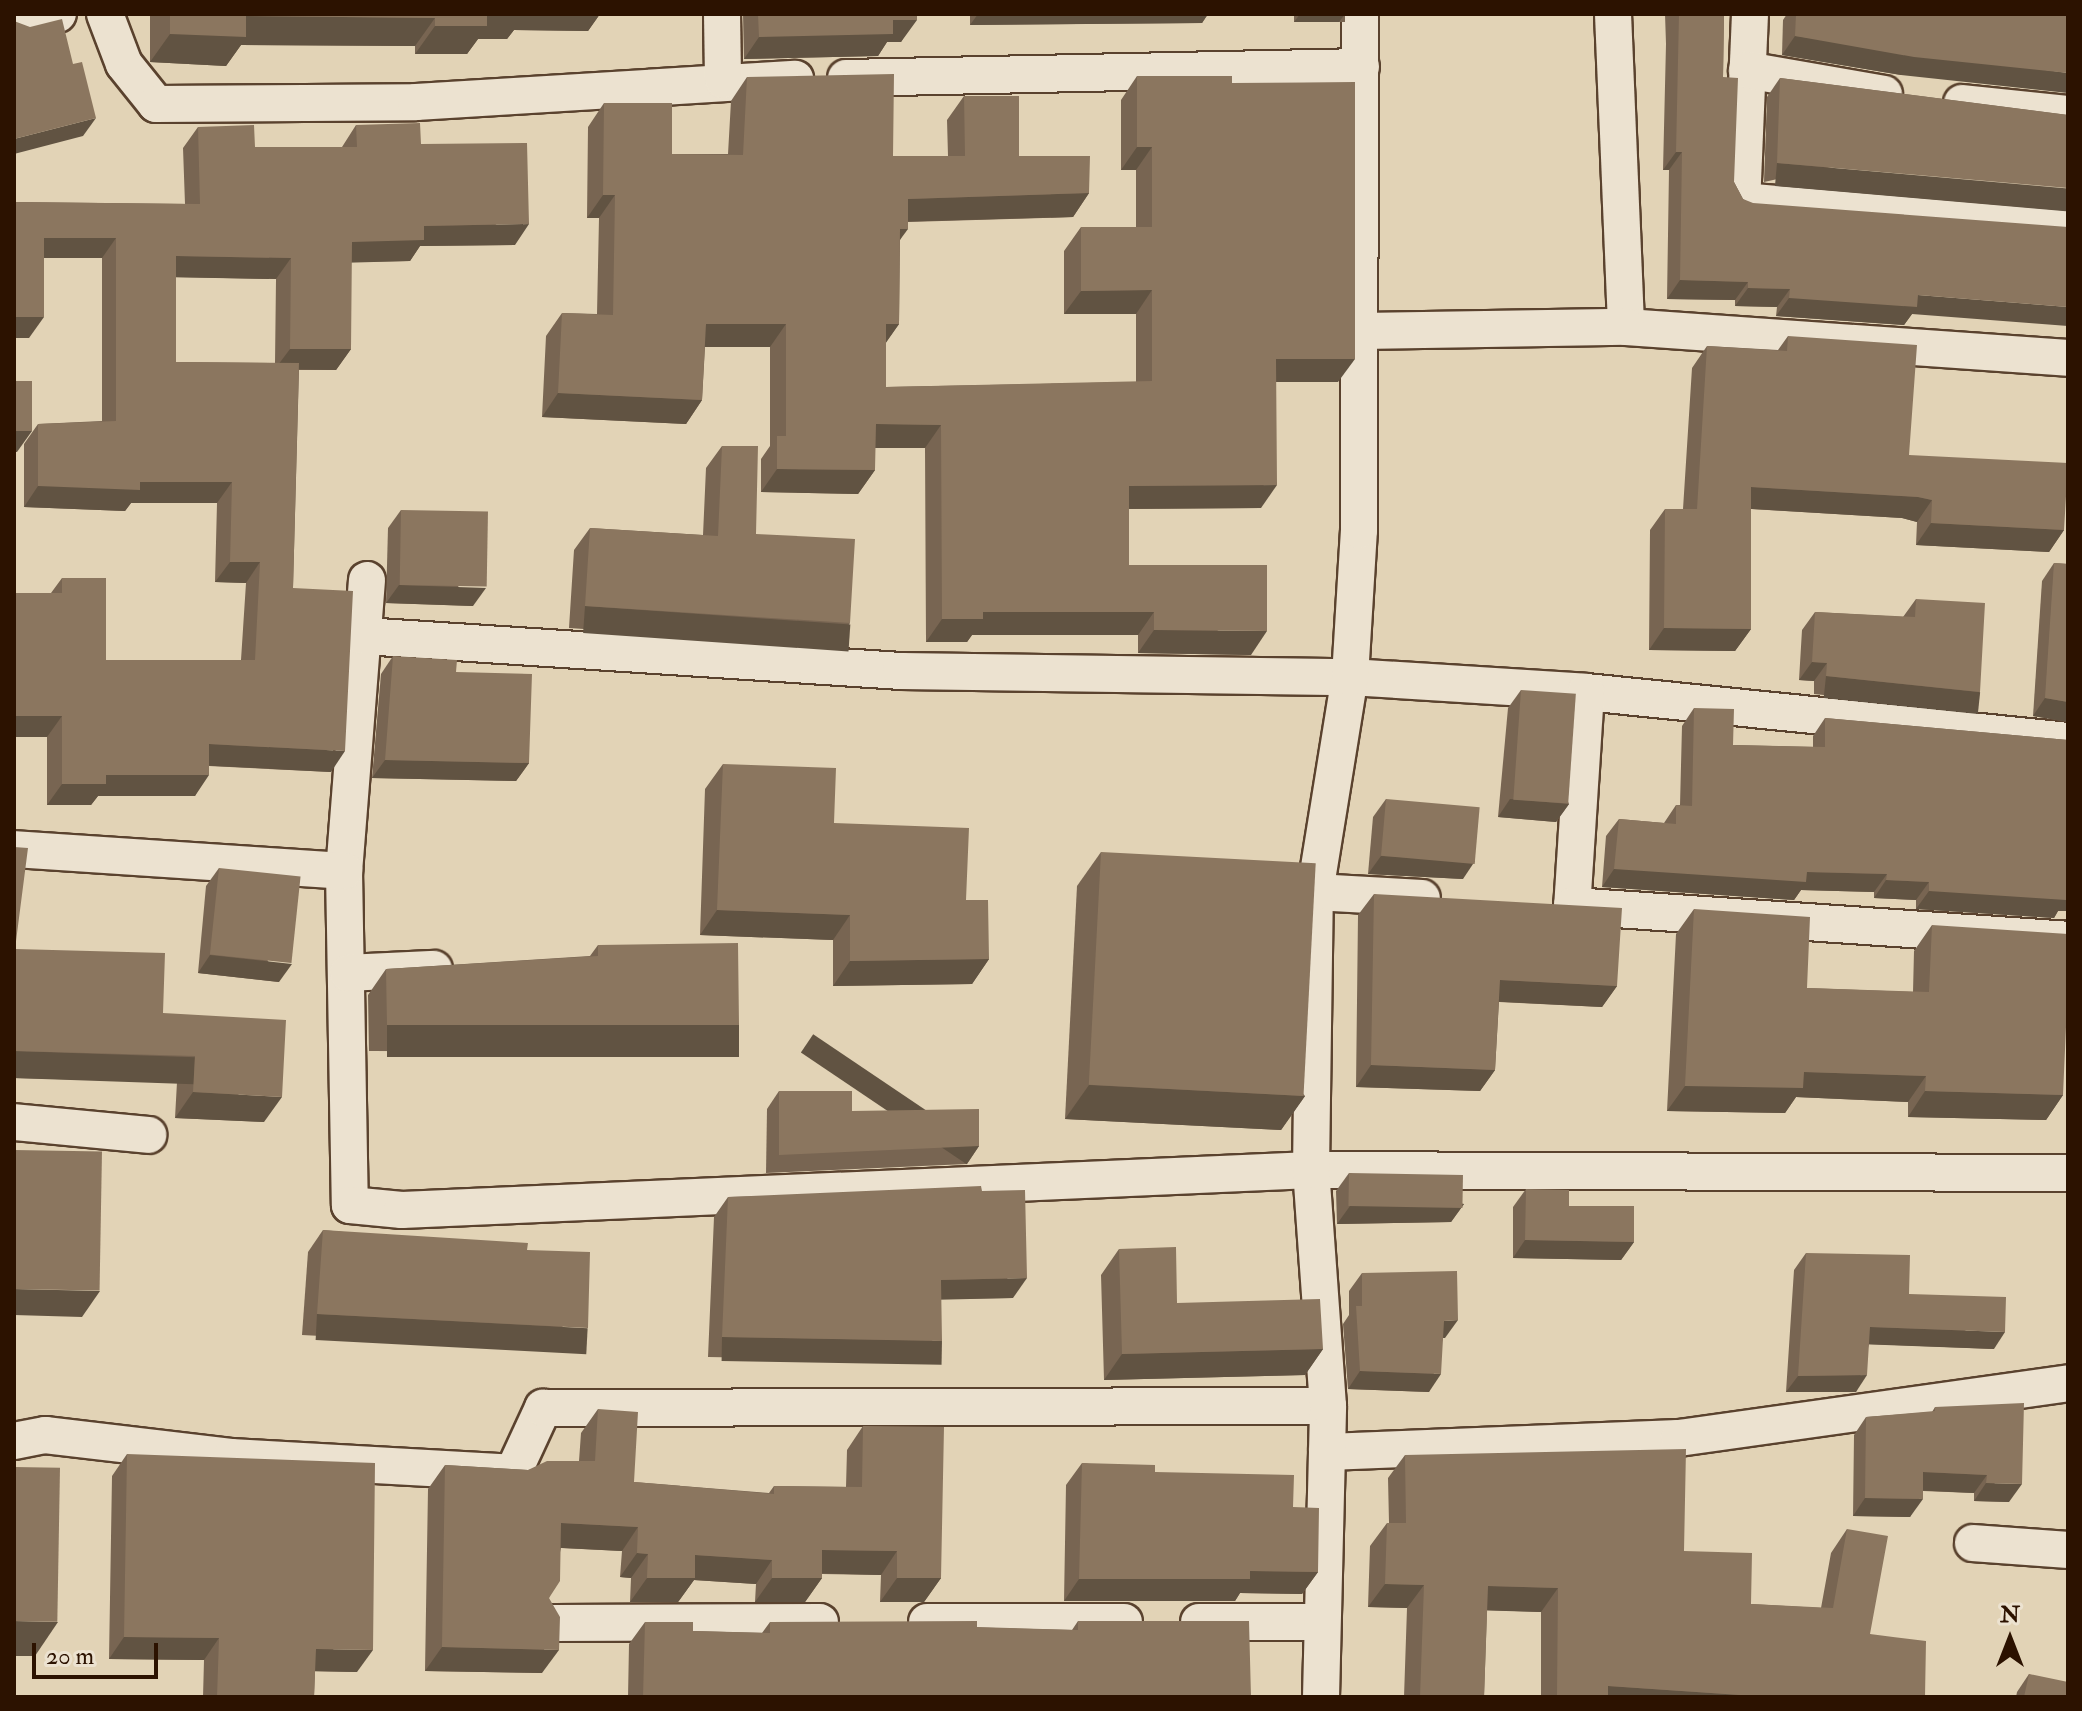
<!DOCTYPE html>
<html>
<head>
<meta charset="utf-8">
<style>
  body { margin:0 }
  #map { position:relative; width:2082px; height:1711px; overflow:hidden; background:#e2d3b6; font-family:"IM FELL Double Pica",serif }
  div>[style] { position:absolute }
  .roads { filter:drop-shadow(2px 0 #5a422e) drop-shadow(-2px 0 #5a422e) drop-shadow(0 2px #5a422e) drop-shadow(0 -2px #5a422e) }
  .minor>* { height:36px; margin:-18px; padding:0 18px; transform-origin:18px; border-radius:18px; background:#ece2d0 }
  .wall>* { inset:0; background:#786552; transform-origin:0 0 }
  .shaded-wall>* { inset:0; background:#615342; transform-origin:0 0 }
  .building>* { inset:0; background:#8b765f; transform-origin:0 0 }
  span { translate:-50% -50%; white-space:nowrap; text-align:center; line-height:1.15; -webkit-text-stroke:6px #ece2d0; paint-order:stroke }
  .frame { position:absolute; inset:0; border:16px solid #2c1200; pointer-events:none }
  .north { position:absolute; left:1970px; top:1599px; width:80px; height:80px; -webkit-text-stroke:6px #ece2d0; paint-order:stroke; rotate:0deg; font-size:22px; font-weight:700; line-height:32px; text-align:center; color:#2c1200 }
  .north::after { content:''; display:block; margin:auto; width:28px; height:36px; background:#2c1200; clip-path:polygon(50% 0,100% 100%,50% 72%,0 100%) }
  .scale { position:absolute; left:32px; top:1643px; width:126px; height:36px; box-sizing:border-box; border:4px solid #2c1200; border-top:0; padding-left:10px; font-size:24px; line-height:28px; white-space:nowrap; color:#2c1200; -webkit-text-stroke:6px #ece2d0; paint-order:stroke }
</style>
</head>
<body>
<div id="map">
  <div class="roads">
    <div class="minor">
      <i style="left:105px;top:14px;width:53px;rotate:69.2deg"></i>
      <i style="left:124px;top:64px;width:51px;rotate:51.3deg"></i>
      <i style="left:156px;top:104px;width:260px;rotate:-0.4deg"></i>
      <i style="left:416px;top:102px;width:380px;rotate:-3.5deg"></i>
      <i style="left:722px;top:14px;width:66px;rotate:89.1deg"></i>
      <i style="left:1613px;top:14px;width:313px;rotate:87.6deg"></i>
      <i style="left:1626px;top:327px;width:443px;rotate:4deg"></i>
      <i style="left:1750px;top:14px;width:187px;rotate:92.4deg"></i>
      <i style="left:1742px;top:201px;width:327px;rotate:4.9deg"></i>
      <i style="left:14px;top:24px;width:45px;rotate:-12.8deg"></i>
      <i style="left:1747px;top:70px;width:139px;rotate:9.9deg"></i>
      <i style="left:846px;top:78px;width:515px;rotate:-1.22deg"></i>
      <i style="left:1962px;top:103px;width:107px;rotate:5.9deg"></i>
      <i style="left:1361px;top:331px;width:265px;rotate:-0.9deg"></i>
      <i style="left:367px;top:580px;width:292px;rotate:94.5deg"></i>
      <i style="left:344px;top:871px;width:334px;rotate:89deg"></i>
      <i style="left:350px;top:1205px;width:52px;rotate:5.5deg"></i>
      <i style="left:402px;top:1210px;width:910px;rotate:-2.52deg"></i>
      <i style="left:1311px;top:1170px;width:757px;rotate:0.23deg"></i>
      <i style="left:363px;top:636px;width:539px;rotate:3.72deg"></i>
      <i style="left:901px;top:671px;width:449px;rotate:0.8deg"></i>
      <i style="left:1350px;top:677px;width:236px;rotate:3.6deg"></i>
      <i style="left:1586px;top:692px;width:484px;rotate:5.8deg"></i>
      <i style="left:1586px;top:692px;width:214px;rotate:93.7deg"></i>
      <i style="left:1572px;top:906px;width:497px;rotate:3.9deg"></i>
      <i style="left:14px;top:849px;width:331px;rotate:3.8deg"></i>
      <i style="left:1315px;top:892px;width:107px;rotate:3.2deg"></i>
      <i style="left:348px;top:973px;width:86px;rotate:-2.7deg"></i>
      <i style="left:14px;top:1122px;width:135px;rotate:5.5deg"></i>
      <i style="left:14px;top:1441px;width:32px;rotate:-11deg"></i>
      <i style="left:45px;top:1435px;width:187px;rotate:6.7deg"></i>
      <i style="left:231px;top:1457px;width:282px;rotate:3.2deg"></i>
      <i style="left:513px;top:1473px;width:72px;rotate:-65.2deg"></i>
      <i style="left:543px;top:1408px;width:785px;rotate:-0.15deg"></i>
      <i style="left:1327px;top:1452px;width:352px;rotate:-2.3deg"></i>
      <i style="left:1679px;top:1438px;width:393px;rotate:-8deg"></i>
      <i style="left:1973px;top:1543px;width:95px;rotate:4.2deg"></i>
      <i style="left:927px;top:1622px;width:197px"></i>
      <i style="left:1199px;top:1622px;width:122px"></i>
      <i style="left:553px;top:1623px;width:267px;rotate:-0.2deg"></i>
      <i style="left:1321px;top:1697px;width:291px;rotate:-88.6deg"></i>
      <i style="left:1328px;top:1406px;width:237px;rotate:-94.1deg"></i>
      <i style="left:1311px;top:1170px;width:278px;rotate:-89.2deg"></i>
      <i style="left:1315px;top:892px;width:218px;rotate:-80.8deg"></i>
      <i style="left:1350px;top:677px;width:147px;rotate:-86.5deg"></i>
      <i style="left:1359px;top:530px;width:516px;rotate:-89.89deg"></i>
    </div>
  </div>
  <div class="wall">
    <i style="clip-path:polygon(150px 14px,600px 14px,588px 31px,514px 30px,507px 39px,478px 39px,467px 54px,415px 54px,415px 46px,241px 45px,226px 66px,150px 62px)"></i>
    <i style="clip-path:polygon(743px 14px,917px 14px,901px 42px,887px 42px,878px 56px,744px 59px)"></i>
    <i style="clip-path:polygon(970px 14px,1208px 14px,1202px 23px,970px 25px)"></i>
    <i style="left:1294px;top:14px;width:51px;height:8px"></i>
    <i style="clip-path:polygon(1665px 14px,1724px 14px,1723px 77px,1734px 182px,1743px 199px,1912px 314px,1904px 325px,1776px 316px,1777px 307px,1735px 306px,1735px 300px,1667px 299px,1669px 170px,1663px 170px,1666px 44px)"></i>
    <i style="clip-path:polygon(1787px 14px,2068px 14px,1901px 75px,1782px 55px,1783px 20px)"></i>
    <i style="clip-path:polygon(1137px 76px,1232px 83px,1338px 382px,1276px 382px,1261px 508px,1129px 509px,1129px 565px,1251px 655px,1138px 653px,1138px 635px,972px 635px,967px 642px,926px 642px,925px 448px,875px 448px,875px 470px,858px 494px,761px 492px,761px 459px,770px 446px,770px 347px,705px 347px,702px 400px,686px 424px,542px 417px,546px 336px,562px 313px,597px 314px,599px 218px,587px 218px,588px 127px,604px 103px,672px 154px,728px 154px,731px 101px,747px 77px,893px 156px,948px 156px,947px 120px,964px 96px,1019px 156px,1089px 193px,1073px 217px,908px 222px,900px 240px,899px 324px,886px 342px,886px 387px,1136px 382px,1136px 314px,1064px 314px,1064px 251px,1081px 227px,1136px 227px,1136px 170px,1121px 170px,1121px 100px)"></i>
    <i style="clip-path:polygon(1780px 78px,2068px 115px,1764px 182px,1767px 97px)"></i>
    <i style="clip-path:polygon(evenodd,356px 125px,421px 144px,515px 245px,420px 246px,410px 261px,351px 262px,351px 349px,336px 370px,299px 370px,293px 588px,331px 772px,209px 766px,195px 796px,98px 796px,91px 805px,47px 805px,47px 737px,14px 737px,51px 593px,62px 578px,106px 660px,241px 660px,246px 583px,215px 582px,217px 503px,131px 503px,125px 511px,24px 507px,24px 444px,38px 424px,102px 421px,102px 258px,44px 258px,29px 338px,14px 338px,14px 202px,185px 204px,183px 148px,198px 127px,255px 147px,342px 147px,356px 125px,176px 277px,276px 279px,275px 363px,176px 362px,176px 277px)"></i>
    <i style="clip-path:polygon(1788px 336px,1909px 455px,2064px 530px,2049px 552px,1916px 545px,1917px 522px,1902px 518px,1751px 509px,1751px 629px,1735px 651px,1649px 650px,1650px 530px,1665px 509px,1683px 509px,1692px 368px,1707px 346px,1778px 350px)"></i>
    <i style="clip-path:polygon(722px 446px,756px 534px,850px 623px,835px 646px,569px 628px,574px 550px,590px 528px,703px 535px,706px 468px)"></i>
    <i style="clip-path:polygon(401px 510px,473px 606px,386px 603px,388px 528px)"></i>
    <i style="clip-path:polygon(2054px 563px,2068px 564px,2068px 722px,2033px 716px,2042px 581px)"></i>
    <i style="clip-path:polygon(1916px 599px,1980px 692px,1968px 710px,1814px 694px,1814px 681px,1799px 680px,1802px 630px,1815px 612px,1903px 617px)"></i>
    <i style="clip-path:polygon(393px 656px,456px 672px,529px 763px,516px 781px,372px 778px,381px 674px)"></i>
    <i style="clip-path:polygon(1521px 690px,1569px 804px,1556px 822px,1498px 817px,1508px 708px)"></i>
    <i style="clip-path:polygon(1694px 708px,1733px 745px,1813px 747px,1813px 736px,1825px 718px,2068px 740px,2068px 911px,2058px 911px,2054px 918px,1916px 909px,1916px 900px,1874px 898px,1874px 892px,1801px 890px,1794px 900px,1602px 887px,1606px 836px,1619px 819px,1664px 823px,1676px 805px,1680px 805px,1682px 726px)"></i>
    <i style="clip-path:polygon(723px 764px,834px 823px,966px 900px,989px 959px,972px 984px,833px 986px,833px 940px,700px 935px,705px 789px)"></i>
    <i style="clip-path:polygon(1386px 799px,1463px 879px,1368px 874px,1373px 817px)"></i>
    <i style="clip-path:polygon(14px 847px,15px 949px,163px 1013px,264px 1122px,175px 1118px,177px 1082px,14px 1078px)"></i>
    <i style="clip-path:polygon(1101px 852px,1305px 1096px,1281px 1130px,1065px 1119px,1077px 886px)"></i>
    <i style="clip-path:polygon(219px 868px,279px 982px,198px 973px,206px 886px)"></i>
    <i style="clip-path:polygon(1374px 894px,1617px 986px,1602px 1007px,1499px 1002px,1495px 1070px,1480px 1091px,1356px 1087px,1358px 915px)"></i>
    <i style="clip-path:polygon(1694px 909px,1807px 988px,1913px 992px,1914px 951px,1932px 925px,2063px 1095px,2046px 1120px,1908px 1117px,1908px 1102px,1796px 1097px,1785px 1113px,1667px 1111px,1676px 934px)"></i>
    <i style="clip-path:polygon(598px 945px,721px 1052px,369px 1051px,368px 995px,386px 969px,590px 956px)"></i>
    <i style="clip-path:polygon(779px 1091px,979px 1146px,967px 1164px,766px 1173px,767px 1109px)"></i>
    <i style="clip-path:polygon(1349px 1173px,1464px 1204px,1451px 1222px,1337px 1224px,1336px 1191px)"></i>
    <i style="clip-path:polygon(1526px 1189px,1569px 1206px,1634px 1242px,1621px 1260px,1513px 1258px,1513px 1207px)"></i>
    <i style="clip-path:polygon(982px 1191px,1013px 1298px,941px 1299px,928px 1361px,708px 1357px,714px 1217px,728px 1197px)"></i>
    <i style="clip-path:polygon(323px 1230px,527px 1250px,573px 1349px,302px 1335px,308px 1252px)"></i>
    <i style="clip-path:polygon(1119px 1249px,1177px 1303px,1323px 1349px,1305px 1375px,1104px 1380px,1101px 1275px)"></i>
    <i style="clip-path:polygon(1806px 1253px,1909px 1294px,1994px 1349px,1869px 1344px,1856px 1392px,1786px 1392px,1794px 1270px)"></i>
    <i style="clip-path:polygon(1362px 1273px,1445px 1338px,1443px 1338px,1429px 1392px,1348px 1389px,1343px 1324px,1349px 1315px,1349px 1291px)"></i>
    <i style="clip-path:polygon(1935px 1407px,2009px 1502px,1974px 1501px,1974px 1493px,1923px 1491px,1910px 1517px,1853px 1516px,1854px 1435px,1866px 1417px,1932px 1412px)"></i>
    <i style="clip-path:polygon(598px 1409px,634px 1482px,769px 1493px,774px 1486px,846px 1487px,847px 1450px,863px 1426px,941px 1578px,924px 1602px,880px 1602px,881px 1575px,822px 1574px,822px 1578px,805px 1602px,755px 1602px,756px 1584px,694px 1580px,678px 1602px,630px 1602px,631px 1578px,620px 1577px,622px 1551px,561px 1548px,549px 1598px,542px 1673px,425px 1671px,428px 1489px,445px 1465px,528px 1470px,579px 1461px,581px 1433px)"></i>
    <i style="clip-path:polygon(127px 1454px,357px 1672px,315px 1671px,314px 1697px,203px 1697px,204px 1660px,109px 1659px,112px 1476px)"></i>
    <i style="clip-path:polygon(1405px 1455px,1684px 1551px,1751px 1604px,1821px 1608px,1831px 1553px,1847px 1529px,1870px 1634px,1925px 1697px,1541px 1697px,1541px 1612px,1487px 1610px,1484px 1697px,1404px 1697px,1407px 1608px,1368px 1607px,1370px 1546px,1387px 1523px,1389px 1523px,1388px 1478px)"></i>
    <i style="clip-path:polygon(1082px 1463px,1155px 1472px,1293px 1507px,1318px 1572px,1302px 1594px,1240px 1593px,1235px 1601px,1064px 1601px,1066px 1485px)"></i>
    <i style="clip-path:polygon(1078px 1621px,1251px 1697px,628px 1697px,629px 1644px,645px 1622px,693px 1631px,762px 1633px,770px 1622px,1072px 1630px)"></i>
    <i style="clip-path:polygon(2029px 1674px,2068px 1697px,2016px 1697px,2017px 1692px)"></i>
  </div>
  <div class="shaded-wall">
    <i style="clip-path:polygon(484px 14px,600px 14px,588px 31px,514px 30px,507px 39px,478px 39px,467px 54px,415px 54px,435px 26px)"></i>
    <i style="clip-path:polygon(978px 14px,1208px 14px,1202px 23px,970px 25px)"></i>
    <i style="clip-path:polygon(1300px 14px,1345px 14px,1339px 22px,1294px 22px)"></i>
    <i style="clip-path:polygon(246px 16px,435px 18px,415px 46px,241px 45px,226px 66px,150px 62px,170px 34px)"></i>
    <i style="clip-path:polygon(893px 20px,917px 20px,901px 42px,887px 42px,878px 56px,744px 59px,759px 37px)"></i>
    <i style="clip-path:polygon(1795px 36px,2068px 73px,2068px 93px,1901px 75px,1782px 55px)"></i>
    <i style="clip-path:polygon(96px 118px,83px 136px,14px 154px,14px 139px)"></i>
    <i style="clip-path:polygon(1137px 147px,1152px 147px,1136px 170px,1121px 170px)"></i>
    <i style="clip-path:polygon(1676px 152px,1682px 152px,1669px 170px,1663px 170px)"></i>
    <i style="left:1777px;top:163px;width:292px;height:23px;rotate:5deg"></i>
    <i style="clip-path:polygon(1089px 193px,1073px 217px,892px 222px,908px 199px)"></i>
    <i style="clip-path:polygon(603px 195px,615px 195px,599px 218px,587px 218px)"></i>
    <i style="clip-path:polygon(529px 224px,515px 245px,420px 246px,410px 261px,337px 263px,352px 242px,424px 226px)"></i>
    <i style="clip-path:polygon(900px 229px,908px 229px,891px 252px)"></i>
    <i style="clip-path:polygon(44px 238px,116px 238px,102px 258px,29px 258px)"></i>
    <i style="clip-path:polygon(176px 256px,291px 258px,276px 279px,161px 277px)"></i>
    <i style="clip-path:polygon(1680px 280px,1748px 282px,1735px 300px,1667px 299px)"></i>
    <i style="clip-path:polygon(1748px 288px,1790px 289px,1777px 307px,1735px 306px)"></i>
    <i style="clip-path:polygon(1152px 290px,1136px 314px,1064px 314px,1081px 291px)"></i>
    <i style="clip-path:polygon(1918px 295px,2068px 307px,2068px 326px,1912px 314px,1904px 325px,1776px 316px,1789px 298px)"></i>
    <i style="clip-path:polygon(14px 317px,44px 317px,29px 338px,14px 338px)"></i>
    <i style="clip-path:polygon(706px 324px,786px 324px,770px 347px,690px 347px)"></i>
    <i style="clip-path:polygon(886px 324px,899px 324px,883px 347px)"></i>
    <i style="clip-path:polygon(290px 349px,351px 349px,336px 370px,275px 369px)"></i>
    <i style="clip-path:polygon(1276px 359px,1355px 359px,1338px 382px,1260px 382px)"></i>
    <i style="clip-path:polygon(558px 393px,702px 400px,686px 424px,542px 417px)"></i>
    <i style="clip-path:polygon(876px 424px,941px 425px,925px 448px,859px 448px)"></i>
    <i style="clip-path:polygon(14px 431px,32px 431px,17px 452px,14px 452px)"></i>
    <i style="clip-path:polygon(777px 469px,875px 470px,858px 494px,761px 492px)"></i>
    <i style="clip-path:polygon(140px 482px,232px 482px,217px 503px,131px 503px,125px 511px,24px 507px,38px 486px)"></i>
    <i style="clip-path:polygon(1277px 485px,1261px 508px,1113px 509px,1129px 486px)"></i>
    <i style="clip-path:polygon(1751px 487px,1918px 497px,1932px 500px,1917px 522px,1902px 518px,1736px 508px)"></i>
    <i style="clip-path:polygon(1931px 523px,2064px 530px,2049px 552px,1916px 545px)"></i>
    <i style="clip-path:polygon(230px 562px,260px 562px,246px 583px,215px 582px)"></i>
    <i style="clip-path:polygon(399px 585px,486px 588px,473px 606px,386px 603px)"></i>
    <i style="left:585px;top:606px;width:266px;height:27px;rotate:4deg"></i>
    <i style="clip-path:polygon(983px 612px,1154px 612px,1138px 635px,972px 635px,967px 642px,926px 642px,942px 619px)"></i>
    <i style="clip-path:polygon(1664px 628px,1751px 629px,1735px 651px,1649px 650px)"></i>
    <i style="clip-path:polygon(1154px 630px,1267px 631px,1251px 655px,1138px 653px)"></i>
    <i style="clip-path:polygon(1812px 662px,1827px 663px,1814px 681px,1799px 680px)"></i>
    <i style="left:1826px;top:676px;width:155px;height:22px;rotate:6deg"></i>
    <i style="clip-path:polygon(2045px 698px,2068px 702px,2068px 722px,2033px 716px)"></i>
    <i style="clip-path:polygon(14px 716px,62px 716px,47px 737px,14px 737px)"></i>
    <i style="clip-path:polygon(209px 744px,345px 751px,331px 772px,195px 765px)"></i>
    <i style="clip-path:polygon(385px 760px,529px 763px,516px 781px,372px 778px)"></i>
    <i style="clip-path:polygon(106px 775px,209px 775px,195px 796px,98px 796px,91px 805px,47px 805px,62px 784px)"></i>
    <i style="clip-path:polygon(1510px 799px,1569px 804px,1556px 822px,1498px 817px)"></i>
    <i style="clip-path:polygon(1381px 856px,1475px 861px,1463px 879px,1368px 874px)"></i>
    <i style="clip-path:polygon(1614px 869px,1807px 872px,1887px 874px,1874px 892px,1801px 890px,1794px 900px,1602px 887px)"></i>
    <i style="clip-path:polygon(1886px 880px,1929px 882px,1916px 900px,1874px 898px)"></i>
    <i style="clip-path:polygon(1929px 891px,2068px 893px,2068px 911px,2058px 911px,2054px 918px,1916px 909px)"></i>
    <i style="clip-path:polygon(717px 910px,850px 915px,833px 940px,700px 935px)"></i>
    <i style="clip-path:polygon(210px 955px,292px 964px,279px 982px,198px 973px)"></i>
    <i style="clip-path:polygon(989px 959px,972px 984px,833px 986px,850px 961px)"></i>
    <i style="clip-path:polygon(1500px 980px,1617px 986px,1602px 1007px,1485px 1001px)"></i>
    <i style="left:387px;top:1025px;width:352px;height:32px"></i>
    <i style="left:14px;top:1051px;width:181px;height:27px;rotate:2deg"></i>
    <i style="clip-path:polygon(1371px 1065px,1495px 1070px,1480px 1091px,1356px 1087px)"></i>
    <i style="clip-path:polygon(1804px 1072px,1926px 1076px,1908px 1102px,1796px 1097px,1785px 1113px,1667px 1111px,1685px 1086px)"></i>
    <i style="clip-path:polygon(1089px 1085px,1305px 1096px,1281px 1130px,1065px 1119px)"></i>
    <i style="clip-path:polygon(1925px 1091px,2063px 1095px,2046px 1120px,1908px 1117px)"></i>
    <i style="clip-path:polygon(193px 1092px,282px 1097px,264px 1122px,175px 1118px)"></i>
    <i style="left:979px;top:1146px;width:22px;height:200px;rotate:124deg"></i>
    <i style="clip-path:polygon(1464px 1204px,1451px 1222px,1337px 1224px,1350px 1206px)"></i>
    <i style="clip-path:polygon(1525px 1240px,1634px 1242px,1621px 1260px,1513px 1258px)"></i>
    <i style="clip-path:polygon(1027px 1278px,1013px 1298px,927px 1300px,941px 1280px)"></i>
    <i style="clip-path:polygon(14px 1289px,100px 1291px,82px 1317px,14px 1315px)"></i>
    <i style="left:317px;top:1314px;width:271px;height:26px;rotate:3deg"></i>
    <i style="clip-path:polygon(1458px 1320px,1445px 1338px,1431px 1338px,1444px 1321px)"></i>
    <i style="clip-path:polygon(1870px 1327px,2005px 1332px,1994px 1349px,1858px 1344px)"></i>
    <i style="left:722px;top:1337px;width:220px;height:24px;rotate:1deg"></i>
    <i style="clip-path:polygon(1323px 1349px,1305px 1375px,1104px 1380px,1122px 1354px)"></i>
    <i style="clip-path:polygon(1360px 1371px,1441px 1374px,1429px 1392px,1348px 1389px)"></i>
    <i style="clip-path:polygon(1867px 1375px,1856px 1392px,1786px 1392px,1798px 1376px)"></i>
    <i style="clip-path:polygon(1923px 1472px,1987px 1475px,1974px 1493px,1911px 1490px)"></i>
    <i style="clip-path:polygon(1986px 1483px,2022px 1484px,2009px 1502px,1974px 1501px)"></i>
    <i style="clip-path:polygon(1865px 1498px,1923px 1499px,1910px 1517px,1853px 1516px)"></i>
    <i style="clip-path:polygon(561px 1523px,638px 1527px,622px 1551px,544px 1547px)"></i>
    <i style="clip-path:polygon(822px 1550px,897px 1551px,881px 1575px,806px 1573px)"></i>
    <i style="clip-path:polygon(637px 1553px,648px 1554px,631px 1578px,620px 1577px)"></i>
    <i style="clip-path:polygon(695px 1555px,772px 1560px,756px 1584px,694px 1580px,678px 1602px,630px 1602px,647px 1578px)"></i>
    <i style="clip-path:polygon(1250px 1571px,1318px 1572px,1302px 1594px,1240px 1593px,1235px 1601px,1064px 1601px,1079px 1579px)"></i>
    <i style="clip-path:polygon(772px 1578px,822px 1578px,805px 1602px,755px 1602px)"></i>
    <i style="clip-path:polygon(897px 1578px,941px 1578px,924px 1602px,880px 1602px)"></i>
    <i style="clip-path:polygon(1385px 1584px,1424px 1585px,1407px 1608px,1368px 1607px)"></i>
    <i style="clip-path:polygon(1488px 1586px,1558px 1588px,1541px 1612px,1471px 1610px)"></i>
    <i style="clip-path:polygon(14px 1621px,58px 1622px,35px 1656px,14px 1656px)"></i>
    <i style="clip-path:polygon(124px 1637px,219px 1638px,204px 1660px,109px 1659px)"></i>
    <i style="clip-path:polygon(442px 1647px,559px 1650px,542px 1673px,425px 1671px)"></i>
    <i style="clip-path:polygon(316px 1649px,373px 1650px,357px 1672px,300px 1671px)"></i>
    <i style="clip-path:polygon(1608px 1686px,1755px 1696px,1754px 1697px,1601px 1697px)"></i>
  </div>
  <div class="building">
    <i style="clip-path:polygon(170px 14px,487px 14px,487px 26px,435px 26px,435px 18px,246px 16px,246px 37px,170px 34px)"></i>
    <i style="clip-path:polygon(758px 14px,917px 14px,917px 20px,893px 20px,893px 34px,759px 37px)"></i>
    <i style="clip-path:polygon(1679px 14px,1724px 14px,1723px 77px,1738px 78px,1734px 182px,1743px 199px,1753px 203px,2068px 227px,2068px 307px,1918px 295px,1917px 307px,1789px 298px,1790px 289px,1748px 288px,1748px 282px,1680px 280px,1682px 152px,1676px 152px)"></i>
    <i style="clip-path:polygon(1796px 14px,2068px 14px,2068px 73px,1914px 57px,1795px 36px)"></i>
    <i style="clip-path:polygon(62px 19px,73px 64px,82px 62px,96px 118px,14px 139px,14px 21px,30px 27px)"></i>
    <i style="clip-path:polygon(894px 74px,893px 156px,965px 156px,964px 96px,1019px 96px,1019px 156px,1090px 156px,1089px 193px,908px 199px,908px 229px,900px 229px,899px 324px,886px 324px,886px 387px,1152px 381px,1152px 290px,1081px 291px,1081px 227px,1152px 227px,1152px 147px,1137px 147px,1137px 76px,1232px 76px,1232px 83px,1355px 82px,1355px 359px,1276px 359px,1277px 485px,1129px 486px,1129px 565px,1267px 565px,1267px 631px,1154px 630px,1154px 612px,983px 612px,983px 619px,942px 619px,941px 425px,876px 424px,875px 470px,777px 469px,777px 436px,786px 436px,786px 324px,706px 324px,702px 400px,558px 393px,562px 313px,613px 315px,615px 195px,603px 195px,604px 103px,672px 103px,672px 154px,743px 155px,747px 77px)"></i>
    <i style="clip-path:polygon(1780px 78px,2068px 115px,2068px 188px,1777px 163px)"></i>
    <i style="clip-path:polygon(420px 123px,421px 144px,527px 143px,529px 224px,424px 226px,424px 240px,352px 242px,351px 349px,290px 349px,291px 258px,176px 256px,176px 362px,299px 363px,293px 588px,353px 591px,345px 751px,209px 744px,209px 775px,106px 775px,106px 784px,62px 784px,62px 716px,14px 716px,14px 593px,62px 593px,62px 578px,106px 578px,106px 660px,255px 660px,260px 562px,230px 562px,232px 482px,140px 482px,140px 490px,38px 486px,38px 424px,116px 421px,116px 238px,44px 238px,44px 317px,14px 317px,14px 202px,200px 204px,198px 127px,254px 125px,255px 147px,357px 147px,356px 125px)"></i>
    <i style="clip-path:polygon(1788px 336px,1917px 345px,1909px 455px,2068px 463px,2064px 530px,1931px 523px,1932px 500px,1918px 497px,1751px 487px,1751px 629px,1664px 628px,1665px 509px,1697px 509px,1707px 346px,1787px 351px)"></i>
    <i style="left:14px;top:381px;width:18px;height:50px"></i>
    <i style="clip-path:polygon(722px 446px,758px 446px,756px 534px,855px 539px,850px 623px,585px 606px,590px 528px,718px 536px)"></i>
    <i style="left:401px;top:510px;width:87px;height:75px;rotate:1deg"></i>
    <i style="clip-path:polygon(2054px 563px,2068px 564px,2068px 702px,2045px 698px)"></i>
    <i style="clip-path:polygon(1916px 599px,1985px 603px,1980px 692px,1826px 676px,1827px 663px,1812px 662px,1815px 612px,1915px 617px)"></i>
    <i style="clip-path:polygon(393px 656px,457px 660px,456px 672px,532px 674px,529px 763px,385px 760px)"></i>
    <i style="left:1521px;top:690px;width:55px;height:110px;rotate:4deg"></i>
    <i style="clip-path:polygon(1694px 708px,1734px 709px,1733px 745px,1825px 747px,1825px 718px,2068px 740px,2068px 893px,2067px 893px,2066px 900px,1929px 891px,1929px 882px,1886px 880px,1887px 874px,1807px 872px,1806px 882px,1614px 869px,1619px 819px,1676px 824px,1676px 805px,1692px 806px)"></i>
    <i style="clip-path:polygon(723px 764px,836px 768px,834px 823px,969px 828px,966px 900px,988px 900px,989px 959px,850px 961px,850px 915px,717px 910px)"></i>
    <i style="left:1386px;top:799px;width:94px;height:57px;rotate:5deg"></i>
    <i style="clip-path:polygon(14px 847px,28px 848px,15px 949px,165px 953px,163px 1013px,286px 1020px,282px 1097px,193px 1092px,195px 1056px,14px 1051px)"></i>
    <i style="left:1101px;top:852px;width:215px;height:233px;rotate:3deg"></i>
    <i style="left:219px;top:868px;width:82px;height:87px;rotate:6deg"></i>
    <i style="clip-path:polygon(1374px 894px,1622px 908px,1617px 986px,1500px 980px,1495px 1070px,1371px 1065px)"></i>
    <i style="clip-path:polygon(1694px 909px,1810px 917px,1807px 988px,1929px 992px,1932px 925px,2068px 934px,2068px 982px,2063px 1095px,1925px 1091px,1926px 1076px,1804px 1072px,1803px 1088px,1685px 1086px)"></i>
    <i style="clip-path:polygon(738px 943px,739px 1025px,387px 1025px,386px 969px,598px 956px,598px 945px)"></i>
    <i style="clip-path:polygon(779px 1091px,852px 1091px,852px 1111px,979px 1109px,979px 1146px,779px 1155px)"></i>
    <i style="left:14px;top:1150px;width:88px;height:139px;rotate:1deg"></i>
    <i style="left:1349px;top:1173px;width:114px;height:33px;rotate:1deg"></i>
    <i style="clip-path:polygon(981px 1186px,982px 1191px,1025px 1190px,1027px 1278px,941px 1280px,942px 1341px,722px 1337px,728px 1197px)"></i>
    <i style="clip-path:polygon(1526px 1189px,1569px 1190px,1569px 1206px,1634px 1206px,1634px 1242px,1525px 1240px)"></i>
    <i style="clip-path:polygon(323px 1230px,528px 1243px,527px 1250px,590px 1252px,588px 1328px,317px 1314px)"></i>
    <i style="clip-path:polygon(1176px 1247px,1177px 1303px,1320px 1299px,1323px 1349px,1122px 1354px,1119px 1249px)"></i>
    <i style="clip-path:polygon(1806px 1253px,1910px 1255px,1909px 1294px,2006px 1297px,2005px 1332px,1870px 1327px,1867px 1375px,1798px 1376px)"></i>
    <i style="clip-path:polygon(1457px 1271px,1458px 1320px,1444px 1321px,1441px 1374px,1360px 1371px,1356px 1306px,1362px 1306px,1362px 1273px)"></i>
    <i style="clip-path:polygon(2024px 1403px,2022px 1484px,1986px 1483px,1987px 1475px,1923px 1472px,1923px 1499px,1865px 1498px,1866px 1417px,1935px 1411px,1935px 1407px)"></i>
    <i style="clip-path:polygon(598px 1409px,638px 1412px,634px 1482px,774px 1494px,774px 1486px,862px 1487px,863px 1426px,944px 1427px,941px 1578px,897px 1578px,897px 1551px,822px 1550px,822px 1578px,772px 1578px,772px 1560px,695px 1555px,695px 1578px,647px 1578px,648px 1554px,637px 1553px,638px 1527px,561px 1523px,560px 1581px,549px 1598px,560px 1617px,559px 1650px,442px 1647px,445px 1465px,528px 1470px,547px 1461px,595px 1461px)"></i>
    <i style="clip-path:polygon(1686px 1449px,1684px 1551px,1752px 1553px,1751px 1604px,1833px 1608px,1847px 1529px,1888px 1536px,1870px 1634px,1926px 1641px,1925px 1697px,1755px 1697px,1755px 1696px,1608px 1686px,1608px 1697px,1557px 1697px,1558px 1588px,1488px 1586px,1484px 1697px,1420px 1697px,1424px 1585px,1385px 1584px,1387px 1523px,1406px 1523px,1405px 1455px)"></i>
    <i style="clip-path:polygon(127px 1454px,375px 1463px,373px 1650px,316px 1649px,314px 1697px,217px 1697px,219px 1638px,124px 1637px)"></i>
    <i style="clip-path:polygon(1082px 1463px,1155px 1465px,1155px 1472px,1294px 1475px,1293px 1507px,1319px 1508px,1318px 1572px,1250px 1571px,1250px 1579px,1079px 1579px)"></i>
    <i style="left:14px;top:1467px;width:46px;height:154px;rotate:1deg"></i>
    <i style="clip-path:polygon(977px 1621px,977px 1627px,1078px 1630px,1078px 1621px,1249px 1621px,1251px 1697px,643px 1697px,645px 1622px,693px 1622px,693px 1631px,770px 1633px,770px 1622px)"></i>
    <i style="clip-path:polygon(2029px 1674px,2068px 1682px,2068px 1697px,2024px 1697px)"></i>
  </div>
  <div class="frame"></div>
  <div class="north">N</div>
  <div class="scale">20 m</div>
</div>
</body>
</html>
